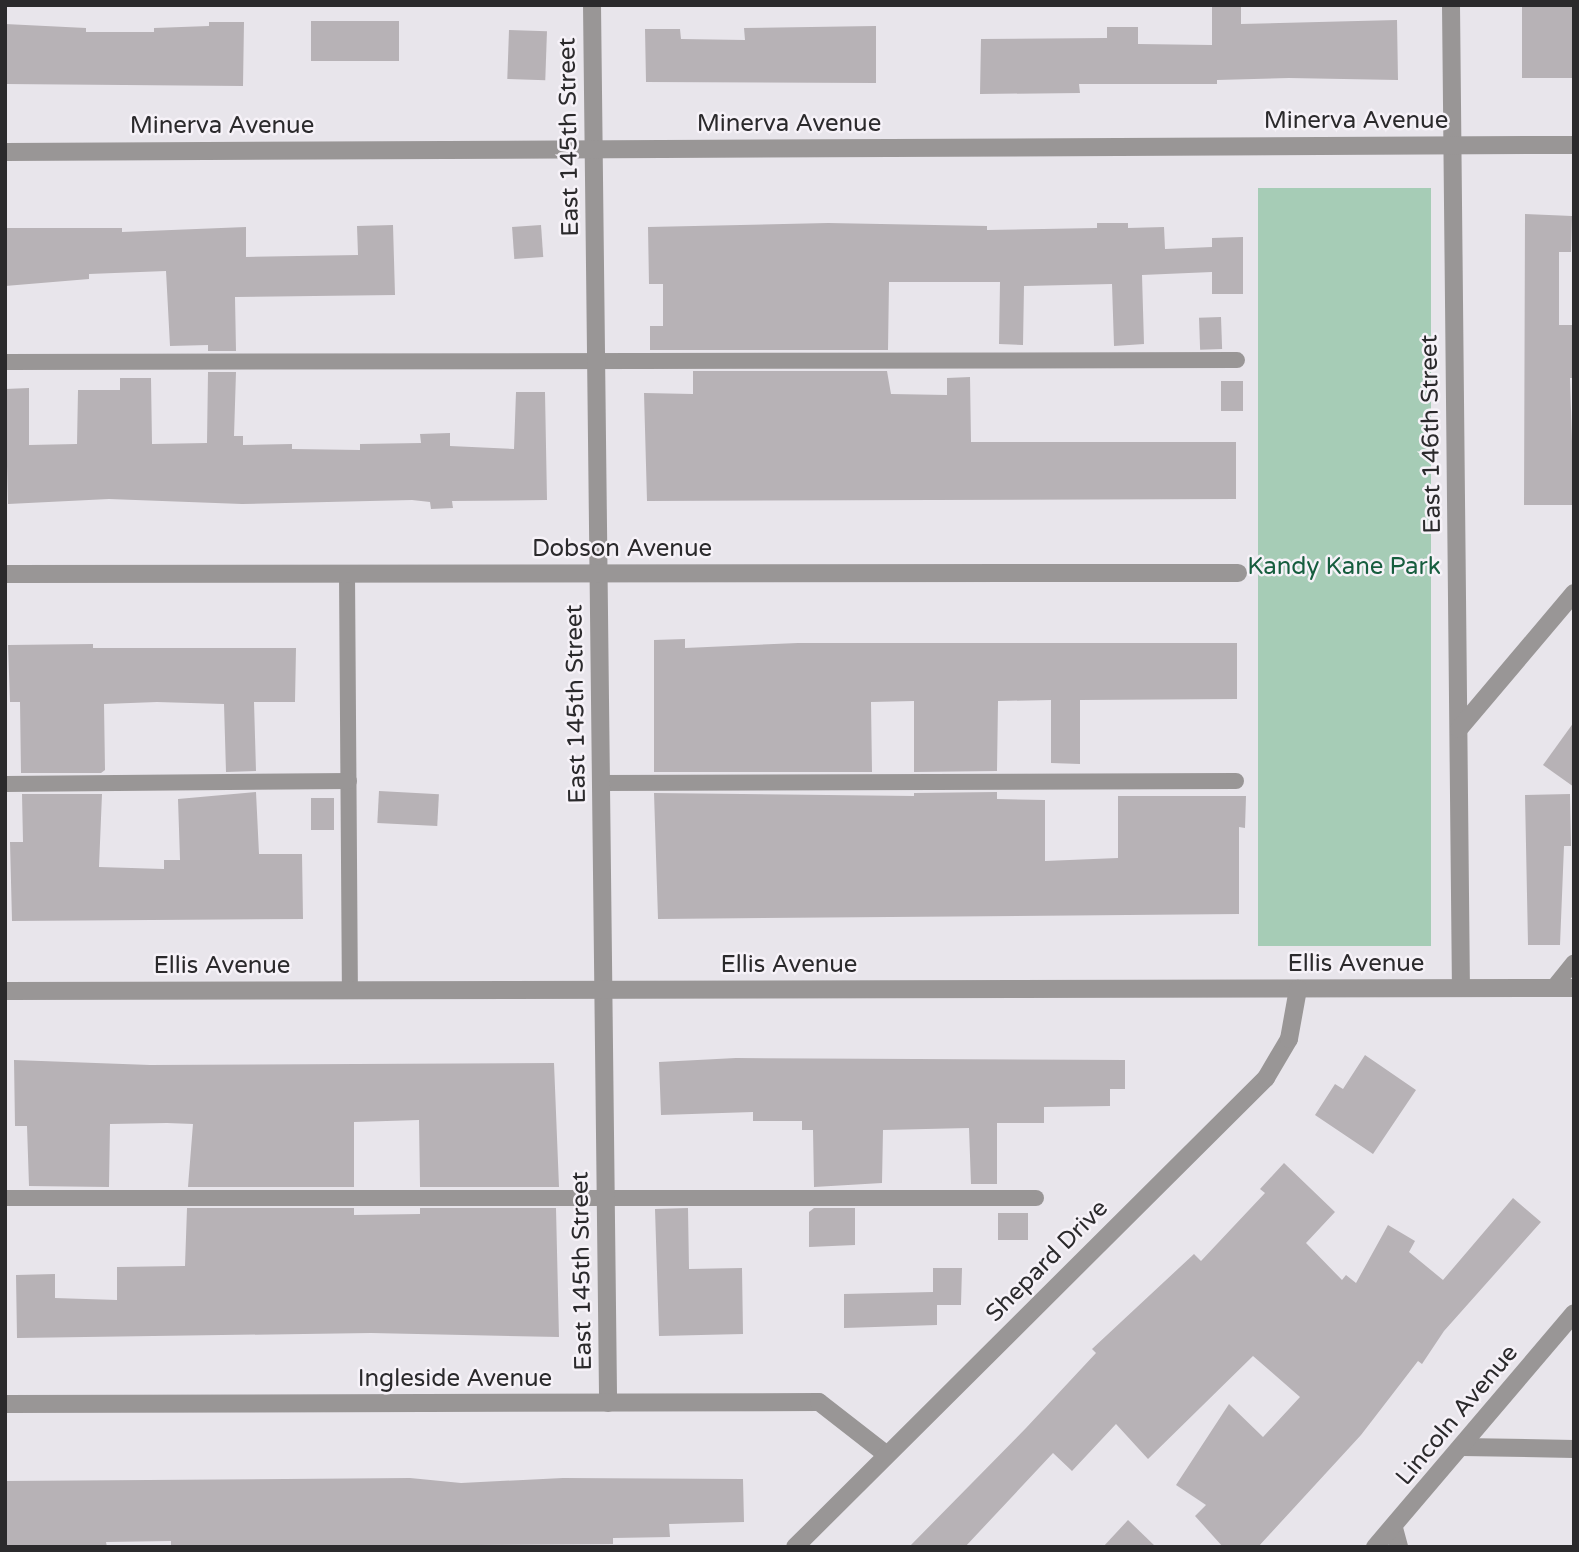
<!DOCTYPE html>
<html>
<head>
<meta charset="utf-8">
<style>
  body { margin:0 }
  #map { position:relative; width:1579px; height:1552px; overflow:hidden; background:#e8e5eb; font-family:"Varela Round",sans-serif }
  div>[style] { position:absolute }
  .green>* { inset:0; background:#a6ccb6; transform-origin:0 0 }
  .building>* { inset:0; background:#b7b2b6; transform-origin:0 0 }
  .service>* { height:16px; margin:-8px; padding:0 8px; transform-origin:8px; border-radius:8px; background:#999696 }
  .minor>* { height:18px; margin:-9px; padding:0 9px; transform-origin:9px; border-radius:9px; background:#999696 }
  .tertiary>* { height:18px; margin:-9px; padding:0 9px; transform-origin:9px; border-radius:9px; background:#999696 }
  span { translate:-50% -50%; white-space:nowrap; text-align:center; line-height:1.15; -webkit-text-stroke:5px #f6f2f8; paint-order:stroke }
  .street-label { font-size:24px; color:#2b2a2c }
  .park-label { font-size:24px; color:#165d3e }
  .frame { position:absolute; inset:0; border:7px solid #2b2a2c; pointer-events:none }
</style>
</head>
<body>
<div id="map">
  <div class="green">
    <i style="left:1258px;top:188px;width:173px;height:758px"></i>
  </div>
  <div class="building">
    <i style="clip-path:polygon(1212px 5px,1241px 5px,1241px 24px,1397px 20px,1398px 80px,1289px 78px,1217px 80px,1217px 84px,1079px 84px,1080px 93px,980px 94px,981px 39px,1107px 38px,1107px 27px,1138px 27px,1138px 44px,1212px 45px)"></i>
    <i style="left:1522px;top:5px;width:52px;height:73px"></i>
    <i style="left:311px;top:21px;width:88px;height:40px"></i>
    <i style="clip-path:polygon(209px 22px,244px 22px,243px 86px,5px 84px,5px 24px,86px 28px,86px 32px,154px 32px,154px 28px,209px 26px)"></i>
    <i style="clip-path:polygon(876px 26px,876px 83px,646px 82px,645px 29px,680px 29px,681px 39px,745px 40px,744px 28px)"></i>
    <i style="left:509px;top:30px;width:38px;height:49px;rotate:2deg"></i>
    <i style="clip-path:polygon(1525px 214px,1572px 216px,1571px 252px,1559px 252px,1559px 325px,1574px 325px,1574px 378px,1570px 378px,1574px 505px,1524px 505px)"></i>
    <i style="clip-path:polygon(828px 223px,987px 226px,987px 230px,1097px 228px,1097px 223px,1128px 223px,1128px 228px,1164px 227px,1165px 249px,1212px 247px,1212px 238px,1243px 237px,1243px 294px,1212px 294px,1212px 272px,1142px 275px,1144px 344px,1114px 346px,1112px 284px,1024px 286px,1023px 345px,999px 344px,1000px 282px,889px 282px,888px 350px,650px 350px,650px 326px,663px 326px,663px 284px,649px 284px,648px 227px)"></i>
    <i style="clip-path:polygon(393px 225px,395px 295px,235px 297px,236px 351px,208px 351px,208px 345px,170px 346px,166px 271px,89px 274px,89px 279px,5px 286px,5px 228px,122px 228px,122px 232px,246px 227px,246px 257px,358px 255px,357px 226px)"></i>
    <i style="left:541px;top:225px;width:32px;height:29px;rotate:86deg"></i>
    <i style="left:1221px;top:317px;width:32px;height:22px;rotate:88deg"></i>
    <i style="clip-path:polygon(693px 371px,887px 371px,891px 394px,947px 395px,947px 378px,970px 377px,971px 442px,1236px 442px,1236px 499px,647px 501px,644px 393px,693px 394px)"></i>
    <i style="clip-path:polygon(208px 372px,236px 372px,234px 436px,243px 436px,243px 445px,292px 444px,292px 449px,360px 450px,360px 444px,421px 443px,420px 434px,450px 433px,450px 446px,514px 449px,516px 392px,545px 392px,547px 500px,452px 501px,453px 508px,431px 509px,430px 502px,412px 500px,242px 504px,109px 499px,8px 504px,5px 389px,29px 388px,29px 445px,77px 444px,78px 390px,120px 390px,120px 378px,151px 378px,152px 444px,207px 443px)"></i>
    <i style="left:1221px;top:381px;width:22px;height:30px"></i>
    <i style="clip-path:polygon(685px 639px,685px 648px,798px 643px,1237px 643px,1237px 699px,1080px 700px,1080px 764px,1051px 763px,1051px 700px,998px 701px,997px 771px,914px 772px,914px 701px,871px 702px,872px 772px,654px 772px,654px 640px)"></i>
    <i style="clip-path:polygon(93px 644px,93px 648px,296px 648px,295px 702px,254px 702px,256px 771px,226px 772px,224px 704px,157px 702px,104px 704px,105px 770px,101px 773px,21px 773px,20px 702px,10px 702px,8px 645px)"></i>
    <i style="clip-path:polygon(1574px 722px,1574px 787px,1543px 765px)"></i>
    <i style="left:379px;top:791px;width:60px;height:32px;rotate:3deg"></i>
    <i style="clip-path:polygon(256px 792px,259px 854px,302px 854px,303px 919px,12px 921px,10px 842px,23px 842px,22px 794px,102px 794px,99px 867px,164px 869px,164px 860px,180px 860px,178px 799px)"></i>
    <i style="clip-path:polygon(997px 792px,997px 799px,1045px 800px,1045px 861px,1118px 858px,1118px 796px,1246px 796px,1245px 828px,1239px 827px,1239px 914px,658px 919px,654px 793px,914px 796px,914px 793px)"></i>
    <i style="clip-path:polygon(1570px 794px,1571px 846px,1564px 846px,1560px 945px,1528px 945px,1525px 795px)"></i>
    <i style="left:311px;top:798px;width:23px;height:32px"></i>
    <i style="clip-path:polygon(1365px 1055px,1416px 1090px,1373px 1154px,1315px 1115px,1335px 1084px,1343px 1089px)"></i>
    <i style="clip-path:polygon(736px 1058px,1125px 1060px,1125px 1089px,1110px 1089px,1110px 1106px,1044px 1107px,1044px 1123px,997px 1123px,997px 1184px,971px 1184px,969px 1128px,883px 1130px,882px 1183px,814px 1187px,813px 1130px,802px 1130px,802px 1121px,753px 1121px,753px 1112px,661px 1115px,659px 1062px)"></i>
    <i style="clip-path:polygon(14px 1060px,150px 1065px,554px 1063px,559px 1187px,420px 1187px,419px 1120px,354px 1122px,354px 1187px,188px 1187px,193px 1124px,167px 1123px,110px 1124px,109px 1187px,29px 1186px,27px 1126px,15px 1126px)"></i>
    <i style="clip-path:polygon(1284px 1163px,1335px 1212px,1306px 1243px,1342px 1280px,1346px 1275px,1356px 1283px,1388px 1225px,1415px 1241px,1409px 1252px,1443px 1280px,1513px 1198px,1541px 1222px,1444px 1331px,1422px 1364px,1418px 1361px,1361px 1435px,1258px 1547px,1223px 1547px,1195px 1516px,1206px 1505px,1176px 1485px,1229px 1404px,1263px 1437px,1300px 1397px,1253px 1356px,1148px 1459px,1116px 1424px,1072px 1471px,1053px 1453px,965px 1547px,909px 1547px,1026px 1428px,1096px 1353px,1092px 1349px,1194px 1254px,1201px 1261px,1265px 1193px,1260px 1189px)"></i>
    <i style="clip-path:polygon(187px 1208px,354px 1208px,354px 1215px,420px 1214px,420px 1208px,556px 1208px,559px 1337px,371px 1333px,17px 1338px,16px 1275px,55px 1274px,55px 1298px,117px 1300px,117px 1267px,185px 1266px)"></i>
    <i style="clip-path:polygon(688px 1208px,689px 1269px,742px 1268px,743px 1334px,659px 1336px,655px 1209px)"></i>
    <i style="clip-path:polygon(814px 1208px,855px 1208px,855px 1245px,809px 1247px,809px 1212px)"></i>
    <i style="left:998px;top:1213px;width:30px;height:27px"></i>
    <i style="clip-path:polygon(933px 1268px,962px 1268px,961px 1305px,937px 1305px,937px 1325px,844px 1328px,844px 1294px,933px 1292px)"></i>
    <i style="clip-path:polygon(410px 1478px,461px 1483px,563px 1478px,743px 1479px,744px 1522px,669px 1524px,670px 1537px,613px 1538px,613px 1544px,171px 1547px,171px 1541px,106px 1542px,107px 1547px,5px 1545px,5px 1481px)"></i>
    <i style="clip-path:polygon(1128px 1520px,1156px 1547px,1103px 1547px)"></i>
  </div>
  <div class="service">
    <i style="left:5px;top:362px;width:1232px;rotate:-0.09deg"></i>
    <i style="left:347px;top:574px;width:417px;rotate:89.6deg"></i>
    <i style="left:601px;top:783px;width:635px;rotate:-0.18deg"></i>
    <i style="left:5px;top:784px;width:344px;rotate:-0.5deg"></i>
    <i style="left:1553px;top:988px;width:33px;rotate:-51deg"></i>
    <i style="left:5px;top:1198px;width:1031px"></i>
  </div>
  <div class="minor">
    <i style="left:592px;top:5px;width:1398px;rotate:89.34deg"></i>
    <i style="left:1451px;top:5px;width:983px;rotate:89.42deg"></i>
    <i style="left:5px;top:152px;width:1569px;rotate:-0.26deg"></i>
    <i style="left:5px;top:574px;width:1233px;rotate:-0.05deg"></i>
    <i style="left:1459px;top:729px;width:178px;rotate:-49.8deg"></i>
    <i style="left:5px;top:991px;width:1569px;rotate:-0.11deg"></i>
    <i style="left:5px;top:1404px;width:814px;rotate:-0.14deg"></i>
    <i style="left:819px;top:1402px;width:86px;rotate:37.9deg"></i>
    <i style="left:1462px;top:1447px;width:112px;rotate:1deg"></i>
    <i style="left:1394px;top:1528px;width:20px;rotate:75deg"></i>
    <i style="left:795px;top:1547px;width:665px;rotate:-44.88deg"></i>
    <i style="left:1266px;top:1078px;width:45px;rotate:-59.5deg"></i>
    <i style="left:1289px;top:1039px;width:51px;rotate:-79.8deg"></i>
  </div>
  <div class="tertiary">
    <i style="left:1375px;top:1547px;width:307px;rotate:-49.6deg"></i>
  </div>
  <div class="street-label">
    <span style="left:1356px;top:121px">Minerva Avenue</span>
    <span style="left:789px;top:124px">Minerva Avenue</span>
    <span style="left:222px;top:126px">Minerva Avenue</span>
    <span style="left:569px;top:137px;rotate:-91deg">East 145th Street</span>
    <span style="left:1431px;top:434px;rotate:-91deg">East 146th Street</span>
    <span style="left:622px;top:549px">Dobson Avenue</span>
    <span style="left:576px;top:704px;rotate:-91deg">East 145th Street</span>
    <span style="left:1356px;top:964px">Ellis Avenue</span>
    <span style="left:789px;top:965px">Ellis Avenue</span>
    <span style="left:222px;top:966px">Ellis Avenue</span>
    <span style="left:1047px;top:1261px;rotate:-45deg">Shepard Drive</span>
    <span style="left:582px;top:1271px;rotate:-91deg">East 145th Street</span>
    <span style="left:455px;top:1379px">Ingleside Avenue</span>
    <span style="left:1457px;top:1415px;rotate:-50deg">Lincoln Avenue</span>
  </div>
  <div class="park-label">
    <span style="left:1344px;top:567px">Kandy Kane Park</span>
  </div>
  <div class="frame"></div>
</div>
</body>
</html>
